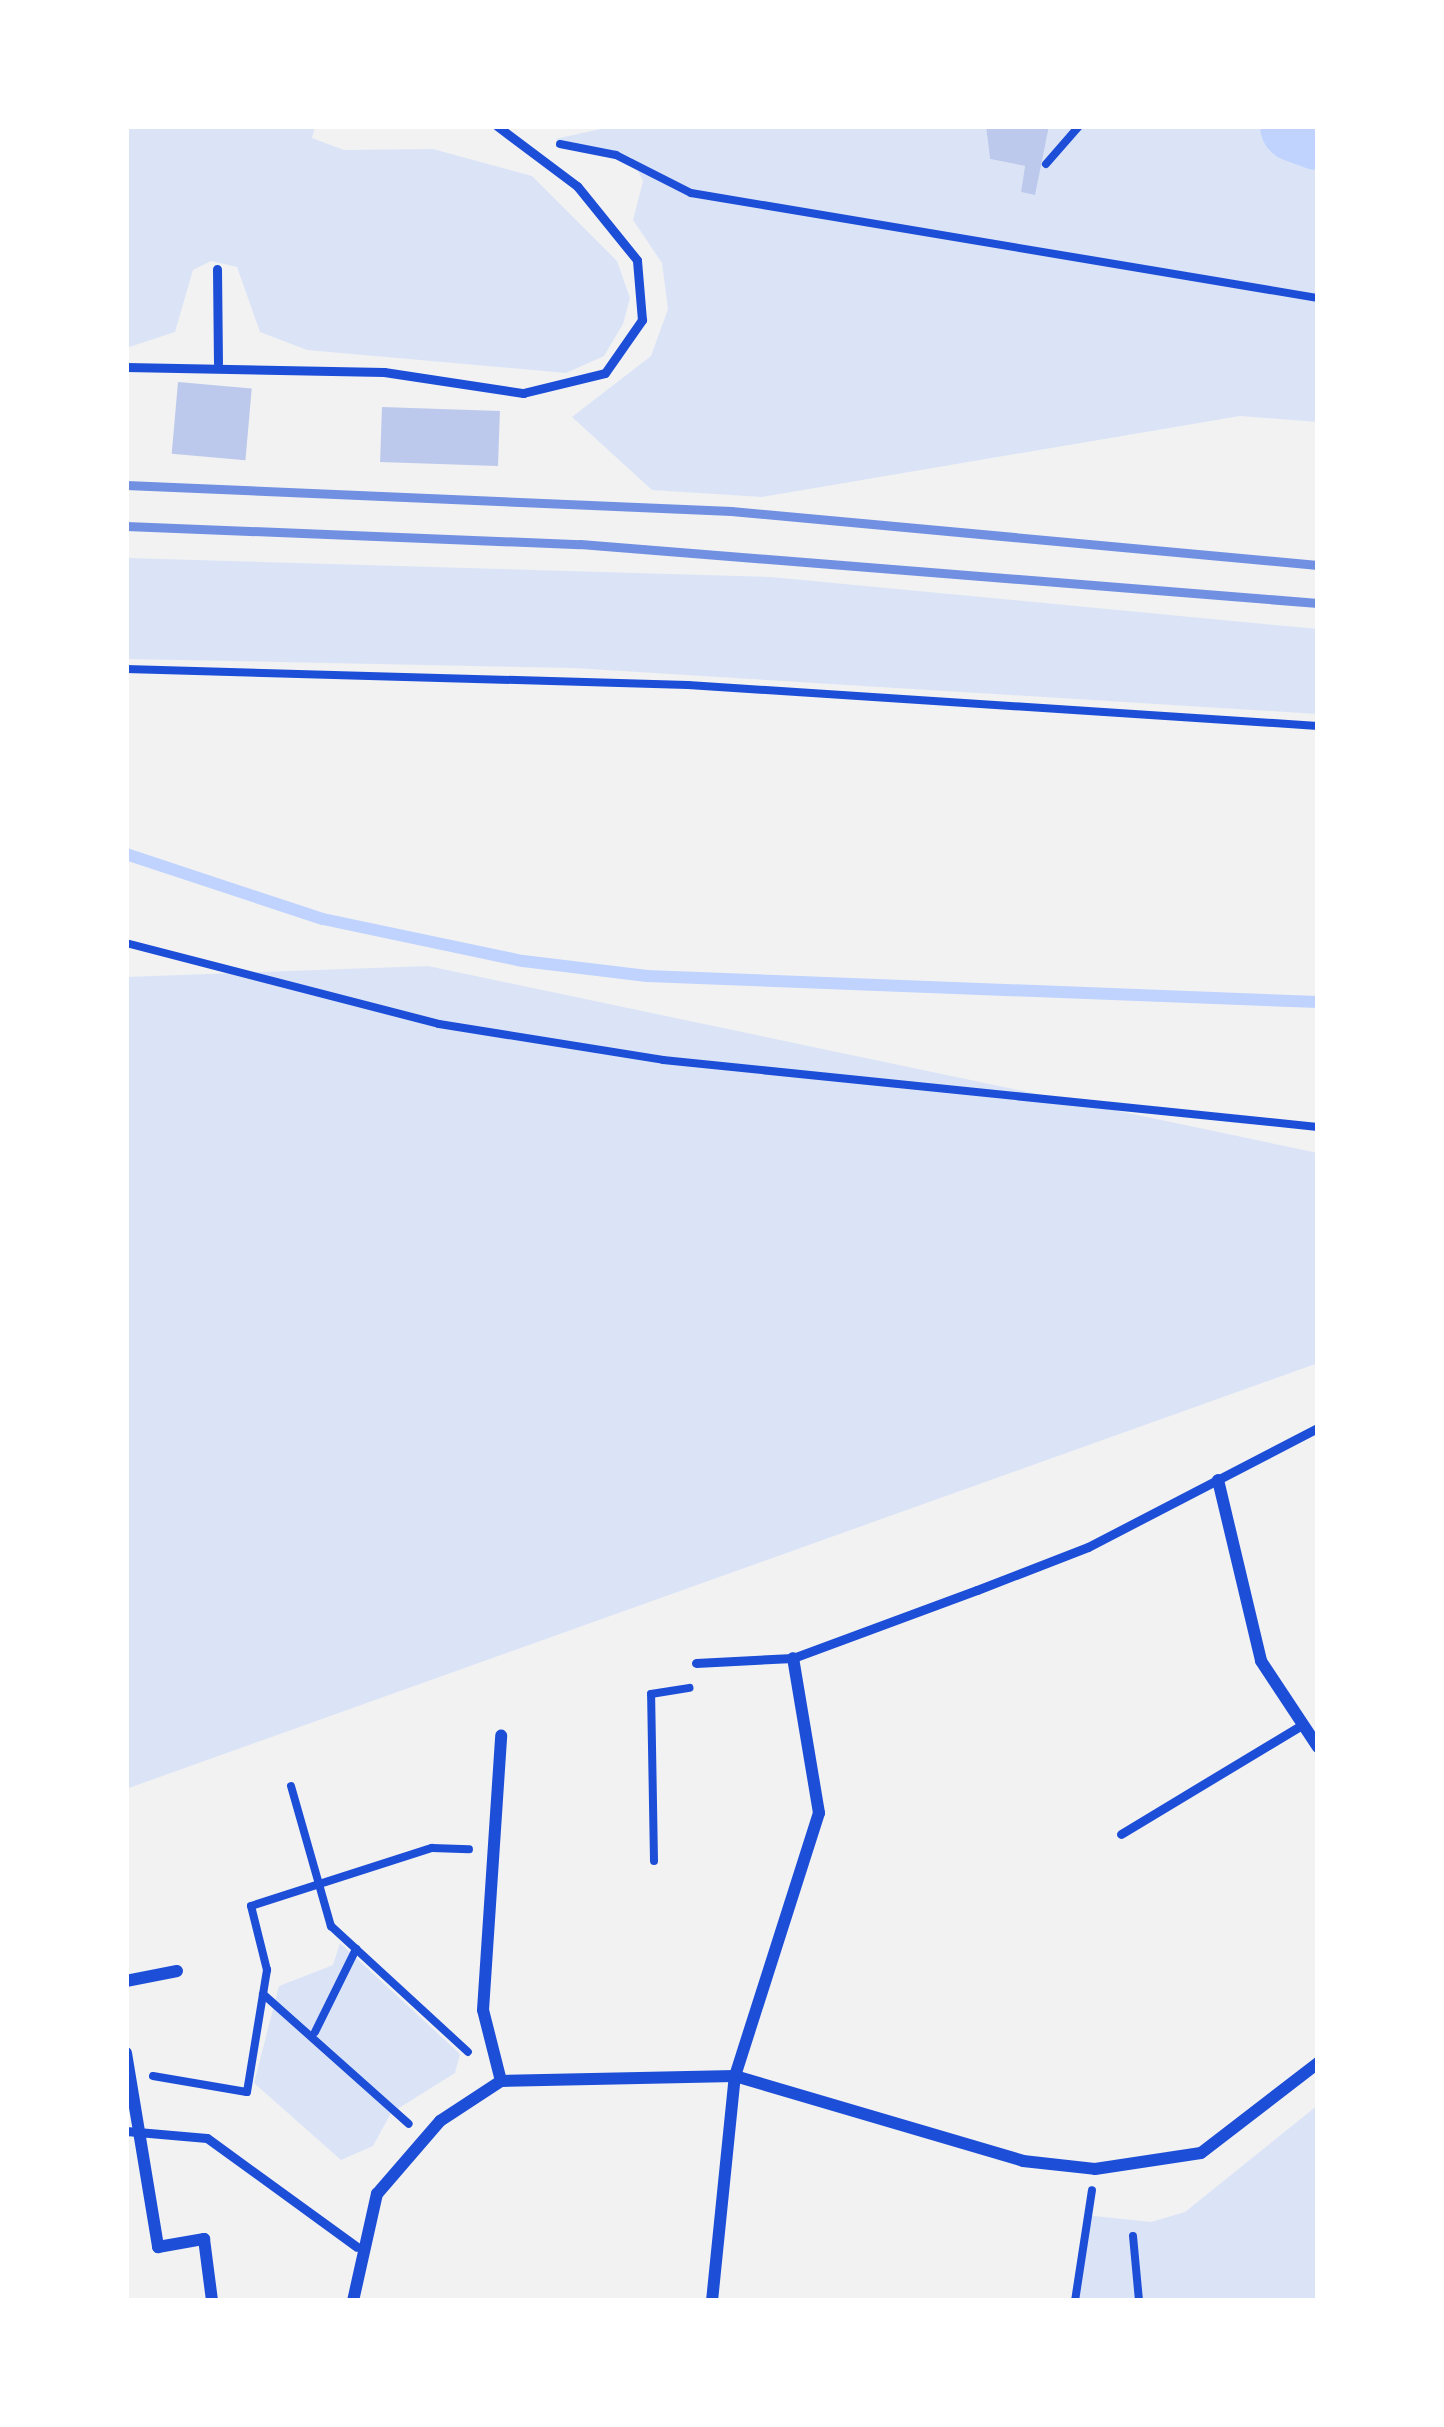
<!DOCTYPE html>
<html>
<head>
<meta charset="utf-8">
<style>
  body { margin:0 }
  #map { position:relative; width:1444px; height:2427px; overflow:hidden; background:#f2f2f2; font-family:Mulish,sans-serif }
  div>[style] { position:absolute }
  .green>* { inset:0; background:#dbe4f7 }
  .stream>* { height:12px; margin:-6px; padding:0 6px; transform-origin:6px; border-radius:6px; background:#bfd3fe }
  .river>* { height:72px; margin:-36px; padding:0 36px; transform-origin:36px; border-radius:36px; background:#bfd3fe }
  .building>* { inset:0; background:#bdc9ec; transform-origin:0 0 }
  .path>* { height:8px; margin:-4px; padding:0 4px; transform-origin:4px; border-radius:4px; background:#1d4ed8 }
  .service>* { height:9px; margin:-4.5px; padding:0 4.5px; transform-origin:4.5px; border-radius:4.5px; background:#1d4ed8 }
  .minor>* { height:12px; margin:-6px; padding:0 6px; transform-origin:6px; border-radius:6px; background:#1d4ed8 }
  .rail>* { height:9px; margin:-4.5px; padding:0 4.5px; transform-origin:4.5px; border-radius:4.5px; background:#7290e2 }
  span { translate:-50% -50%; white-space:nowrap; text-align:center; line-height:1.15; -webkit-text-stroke:9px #fff; paint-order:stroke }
  .frame { position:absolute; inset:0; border:129px solid #fff; pointer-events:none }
</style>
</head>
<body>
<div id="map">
  <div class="green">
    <i style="clip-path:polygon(126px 126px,315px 126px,312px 138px,344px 150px,433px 149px,532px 176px,617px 261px,630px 298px,623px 324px,604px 356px,566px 373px,307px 350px,260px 332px,237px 267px,211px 261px,193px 270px,175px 332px,126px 348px)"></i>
    <i style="clip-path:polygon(614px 126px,986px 126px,990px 159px,1025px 166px,1021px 192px,1034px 194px,1049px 126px,1318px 126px,1318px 422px,1240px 416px,762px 497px,652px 490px,572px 417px,651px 356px,668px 309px,662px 263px,633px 220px,643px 181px,631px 157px,555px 139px)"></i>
    <i style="clip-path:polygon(126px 558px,771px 577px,1318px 629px,1318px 714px,573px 668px,126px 659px)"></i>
    <i style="clip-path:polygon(428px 966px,1318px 1153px,1318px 1363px,126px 1789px,126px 977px)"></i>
    <i style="clip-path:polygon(340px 1943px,460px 2054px,455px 2073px,391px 2113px,373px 2146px,341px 2160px,254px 2083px,279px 1986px,333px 1965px)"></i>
    <i style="clip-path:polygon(1318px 2105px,1318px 2301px,1071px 2301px,1085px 2215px,1151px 2222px,1185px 2212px)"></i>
  </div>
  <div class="stream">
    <i style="left:126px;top:854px;width:207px;rotate:18.3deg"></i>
    <i style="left:323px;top:919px;width:204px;rotate:11.9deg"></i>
    <i style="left:523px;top:961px;width:125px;rotate:6.9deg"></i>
    <i style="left:647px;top:976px;width:672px;rotate:2.22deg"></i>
  </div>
  <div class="river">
    <i style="left:1296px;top:126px;width:23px;rotate:20deg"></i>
  </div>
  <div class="building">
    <i style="clip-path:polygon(986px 126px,1049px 126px,1035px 195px,1021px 192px,1025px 166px,990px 159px)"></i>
    <i style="left:178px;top:382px;width:74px;height:72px;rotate:5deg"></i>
    <i style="left:382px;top:407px;width:118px;height:55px;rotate:2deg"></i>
  </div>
  <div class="path">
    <i style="left:560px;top:144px;width:57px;rotate:11.1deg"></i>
    <i style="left:616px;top:155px;width:84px;rotate:26.9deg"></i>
    <i style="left:691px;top:193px;width:636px;rotate:9.51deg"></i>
    <i style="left:1046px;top:164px;width:50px;rotate:-49deg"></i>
    <i style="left:126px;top:669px;width:562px;rotate:1.63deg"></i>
    <i style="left:688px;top:685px;width:631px;rotate:3.72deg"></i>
    <i style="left:126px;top:943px;width:323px;rotate:14.5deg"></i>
    <i style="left:439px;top:1024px;width:227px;rotate:9.1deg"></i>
    <i style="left:663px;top:1060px;width:658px;rotate:5.84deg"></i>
    <i style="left:291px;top:1786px;width:146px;rotate:74.1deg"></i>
    <i style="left:331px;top:1926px;width:186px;rotate:42.6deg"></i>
    <i style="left:654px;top:1861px;width:167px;rotate:-91deg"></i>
    <i style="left:651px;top:1694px;width:39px;rotate:-9deg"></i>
    <i style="left:263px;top:1994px;width:195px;rotate:41.7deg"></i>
    <i style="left:315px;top:2032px;width:93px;rotate:-63.7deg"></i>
    <i style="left:153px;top:2076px;width:95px;rotate:9.7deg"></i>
    <i style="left:247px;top:2092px;width:124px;rotate:-80.7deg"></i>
    <i style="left:267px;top:1970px;width:66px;rotate:-104deg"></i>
    <i style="left:251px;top:1906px;width:190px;rotate:-17.8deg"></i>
    <i style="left:432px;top:1848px;width:37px;rotate:2deg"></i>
    <i style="left:1133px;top:2236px;width:65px;rotate:84.7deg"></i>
    <i style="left:1075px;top:2301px;width:112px;rotate:-81.3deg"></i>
  </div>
  <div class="service">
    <i style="left:217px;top:269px;width:94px;rotate:89.4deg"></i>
    <i style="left:126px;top:367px;width:258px;rotate:1.1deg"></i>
    <i style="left:384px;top:372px;width:141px;rotate:8.6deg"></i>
    <i style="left:523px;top:393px;width:84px;rotate:-13.7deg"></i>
    <i style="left:605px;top:373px;width:65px;rotate:-55.1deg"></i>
    <i style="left:642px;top:320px;width:60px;rotate:-94.8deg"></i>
    <i style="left:637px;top:260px;width:95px;rotate:-129deg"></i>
    <i style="left:577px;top:186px;width:100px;rotate:-143.1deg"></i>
    <i style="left:696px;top:1663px;width:97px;rotate:-3deg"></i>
    <i style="left:793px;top:1658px;width:196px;rotate:-20.3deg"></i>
    <i style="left:977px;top:1590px;width:119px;rotate:-21.2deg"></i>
    <i style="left:1088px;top:1547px;width:259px;rotate:-27.4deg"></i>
    <i style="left:1121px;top:1834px;width:209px;rotate:-31.1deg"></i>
    <i style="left:126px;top:2131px;width:81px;rotate:4.9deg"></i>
    <i style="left:207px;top:2138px;width:185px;rotate:36deg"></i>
  </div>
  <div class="minor">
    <i style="left:1218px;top:1480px;width:186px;rotate:76.6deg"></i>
    <i style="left:1261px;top:1661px;width:103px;rotate:56.5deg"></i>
    <i style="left:126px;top:1981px;width:52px;rotate:-11.1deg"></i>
    <i style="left:126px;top:2053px;width:197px;rotate:80.6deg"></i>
    <i style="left:158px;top:2247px;width:47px;rotate:-9.9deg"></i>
    <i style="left:204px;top:2239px;width:63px;rotate:82.6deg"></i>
    <i style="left:501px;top:2081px;width:73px;rotate:-104.2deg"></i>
    <i style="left:483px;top:2010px;width:275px;rotate:-86.2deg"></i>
    <i style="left:353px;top:2301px;width:110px;rotate:-77.4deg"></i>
    <i style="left:377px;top:2194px;width:96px;rotate:-49.2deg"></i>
    <i style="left:440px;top:2121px;width:73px;rotate:-33.3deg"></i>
    <i style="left:501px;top:2081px;width:234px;rotate:-1.2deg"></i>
    <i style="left:735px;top:2076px;width:300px;rotate:16.4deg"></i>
    <i style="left:1023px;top:2161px;width:72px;rotate:6.3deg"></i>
    <i style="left:1095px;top:2169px;width:107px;rotate:-8.6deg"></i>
    <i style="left:1201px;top:2153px;width:148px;rotate:-37.6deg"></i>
    <i style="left:712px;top:2301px;width:226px;rotate:-84.2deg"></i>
    <i style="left:735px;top:2076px;width:276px;rotate:-72.3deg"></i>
    <i style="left:819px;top:1813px;width:157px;rotate:-99.5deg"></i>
  </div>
  <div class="rail">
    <i style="left:126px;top:485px;width:606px;rotate:2.46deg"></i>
    <i style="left:731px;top:511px;width:589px;rotate:5.26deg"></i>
    <i style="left:126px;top:526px;width:454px;rotate:2.3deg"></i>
    <i style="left:580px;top:544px;width:740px;rotate:4.57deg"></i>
  </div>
  <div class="frame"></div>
</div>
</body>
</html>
